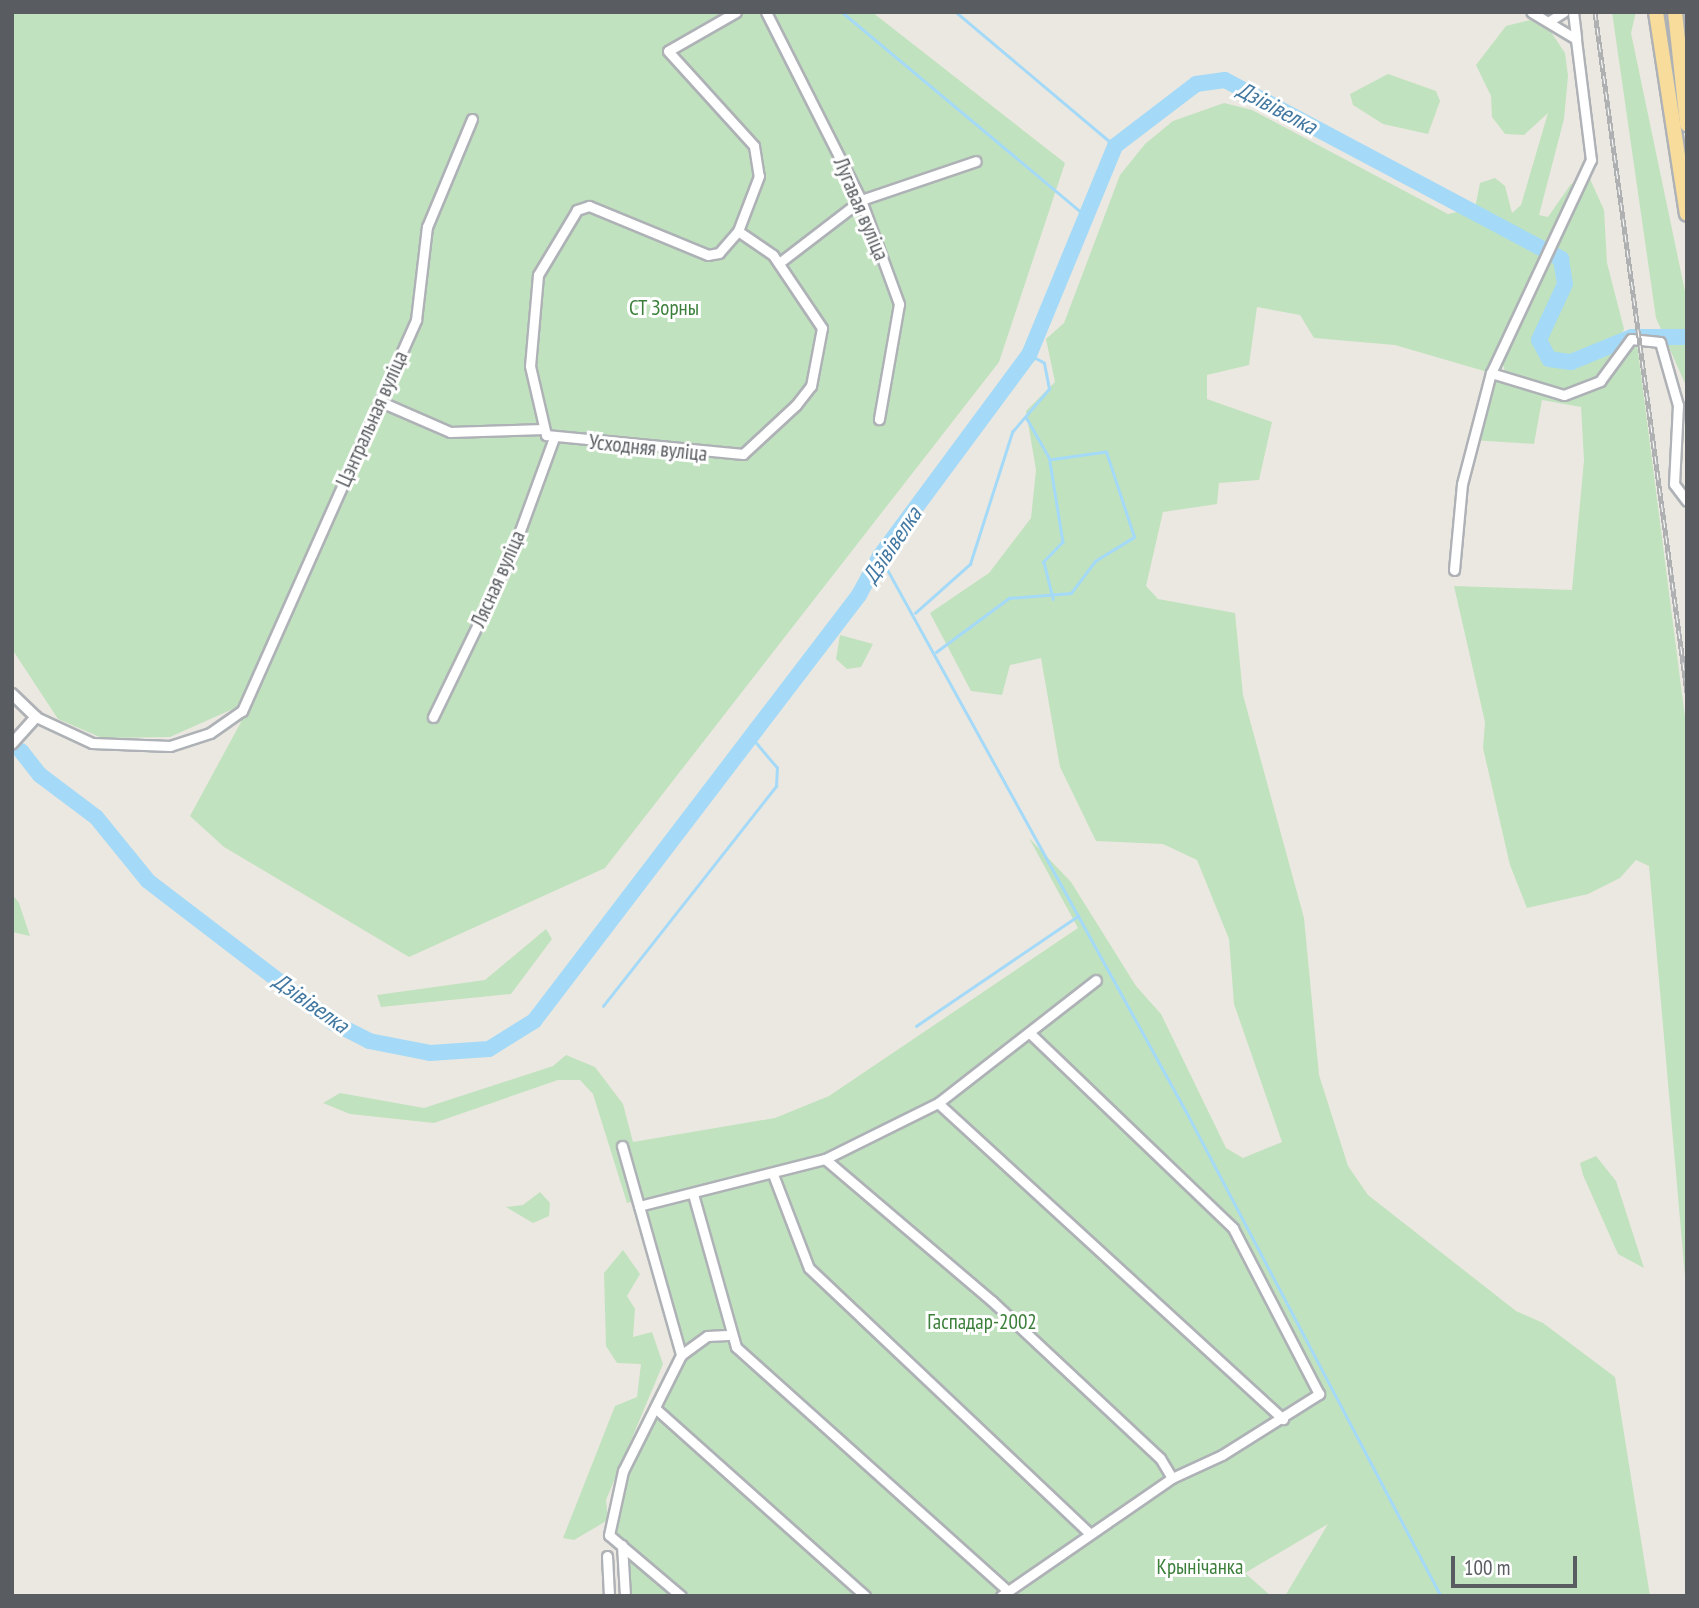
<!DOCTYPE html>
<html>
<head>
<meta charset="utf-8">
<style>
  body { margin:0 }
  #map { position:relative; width:1699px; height:1608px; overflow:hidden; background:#ebe8e1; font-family:"PT Sans Narrow",sans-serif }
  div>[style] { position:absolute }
  .green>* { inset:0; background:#c1e2be }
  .stream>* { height:2.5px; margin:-1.25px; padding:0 1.25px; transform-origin:1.25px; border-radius:1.25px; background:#a4daf8 }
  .river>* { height:16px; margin:-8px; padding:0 8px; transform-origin:8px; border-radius:8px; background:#a4daf8 }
  .roads { filter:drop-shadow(2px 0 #aeb2b6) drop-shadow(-2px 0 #aeb2b6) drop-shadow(0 2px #aeb2b6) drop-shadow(0 -2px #aeb2b6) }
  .minor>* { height:9px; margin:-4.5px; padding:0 4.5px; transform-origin:4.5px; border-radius:4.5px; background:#fff }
  .tertiary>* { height:10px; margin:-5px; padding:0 5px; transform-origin:5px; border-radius:5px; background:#fff }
  .trunk>* { height:14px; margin:-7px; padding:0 7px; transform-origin:7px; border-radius:7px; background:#f7dc9b }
  .rail>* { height:5px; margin-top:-2.5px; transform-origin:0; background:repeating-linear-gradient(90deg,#fff 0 8px,#afb0b1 0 16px); box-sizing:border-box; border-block:2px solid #afb0b1 }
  span { translate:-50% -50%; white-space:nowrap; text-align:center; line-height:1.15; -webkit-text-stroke:6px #fff; paint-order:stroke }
  .street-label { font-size:21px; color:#595d61 }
  .park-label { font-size:21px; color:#3c7f3a }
  .water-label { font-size:23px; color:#4177a0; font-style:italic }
  .frame { position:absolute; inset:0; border:14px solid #595d61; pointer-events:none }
  .scale { position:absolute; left:1451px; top:1556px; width:126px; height:32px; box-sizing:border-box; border:4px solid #595d61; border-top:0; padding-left:9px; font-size:21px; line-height:24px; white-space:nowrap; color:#595d61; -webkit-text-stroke:5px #fff; paint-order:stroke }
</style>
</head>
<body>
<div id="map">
  <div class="green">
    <i style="clip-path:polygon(12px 12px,872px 12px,1065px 163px,999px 362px,605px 868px,409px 957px,224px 847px,190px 816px,241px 722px,235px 708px,170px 737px,102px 738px,58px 719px,12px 649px)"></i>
    <i style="clip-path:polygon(1612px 12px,1636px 12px,1631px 33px,1687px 301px,1687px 388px,1656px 318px)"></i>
    <i style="clip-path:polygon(1530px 20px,1551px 32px,1565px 53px,1568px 76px,1564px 119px,1539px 215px,1548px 217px,1571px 184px,1590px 179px,1604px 210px,1607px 263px,1624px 329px,1600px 379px,1563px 392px,1506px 374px,1502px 362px,1536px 283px,1491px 373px,1395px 345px,1314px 338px,1300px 315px,1257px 307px,1249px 365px,1207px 375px,1207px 399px,1272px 422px,1259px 480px,1219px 483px,1217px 504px,1163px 512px,1146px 586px,1158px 599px,1235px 613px,1243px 695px,1304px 918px,1319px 1075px,1348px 1166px,1368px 1195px,1516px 1311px,1543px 1323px,1615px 1377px,1650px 1596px,1285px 1596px,1328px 1524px,1245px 1573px,1271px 1596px,622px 1596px,619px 1553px,605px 1540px,619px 1474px,679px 1344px,642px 1199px,627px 1203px,593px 1094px,580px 1080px,558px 1080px,434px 1123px,350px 1114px,323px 1103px,340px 1093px,424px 1108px,553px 1066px,566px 1055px,595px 1067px,623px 1104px,633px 1142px,775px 1118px,829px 1096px,1078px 928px,1029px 838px,1071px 882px,1136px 986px,1161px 1014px,1226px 1148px,1243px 1158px,1282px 1142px,1234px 1004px,1229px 939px,1197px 860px,1163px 844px,1096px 841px,1060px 767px,1041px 658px,1010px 665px,1002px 695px,971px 691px,930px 613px,989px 573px,1031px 518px,1036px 470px,1026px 411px,1055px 382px,1046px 339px,1064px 323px,1120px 175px,1145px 144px,1173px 121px,1224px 103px,1252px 110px,1448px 214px,1475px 208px,1480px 183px,1495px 178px,1505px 186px,1512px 213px,1521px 205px,1548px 113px,1524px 135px,1505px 134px,1492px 117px,1491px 96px,1476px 65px,1506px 26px)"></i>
    <i style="clip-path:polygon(1388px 74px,1436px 91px,1440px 101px,1428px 134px,1383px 124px,1353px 105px,1350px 94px)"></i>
    <i style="clip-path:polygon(1637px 343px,1687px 733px,1687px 1299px,1649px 866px,1636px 860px,1620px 878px,1588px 894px,1527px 908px,1510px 865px,1483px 748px,1485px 722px,1454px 586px,1572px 590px,1584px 460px,1581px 407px,1542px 400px,1534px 444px,1472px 440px,1494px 375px,1570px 397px,1612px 376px,1628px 346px)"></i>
    <i style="clip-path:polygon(840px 635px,873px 644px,861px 667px,847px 669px,836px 659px)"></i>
    <i style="clip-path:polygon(12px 894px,19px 903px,30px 936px,12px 932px)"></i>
    <i style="clip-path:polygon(546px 929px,552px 939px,511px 994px,381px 1007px,377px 995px,485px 980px)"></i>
    <i style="clip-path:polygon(1596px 1156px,1616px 1181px,1644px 1268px,1618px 1254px,1583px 1175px,1580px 1163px)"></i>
    <i style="clip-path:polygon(540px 1192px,550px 1203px,549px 1216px,533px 1223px,506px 1207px,523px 1205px)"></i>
    <i style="clip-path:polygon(623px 1250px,640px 1274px,627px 1296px,635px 1309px,633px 1337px,652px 1332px,663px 1364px,606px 1500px,608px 1520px,574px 1540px,563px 1538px,615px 1406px,637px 1397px,641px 1364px,617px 1363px,606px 1346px,604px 1273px)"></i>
  </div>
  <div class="stream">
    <i style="left:842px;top:12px;width:313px;rotate:39.9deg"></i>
    <i style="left:956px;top:12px;width:208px;rotate:40.1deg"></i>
    <i style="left:1050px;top:462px;width:81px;rotate:80.8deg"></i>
    <i style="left:1063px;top:542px;width:28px;rotate:134deg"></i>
    <i style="left:1044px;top:562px;width:38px;rotate:76deg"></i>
    <i style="left:880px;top:556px;width:636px;rotate:61.14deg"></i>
    <i style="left:1187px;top:1113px;width:546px;rotate:62.26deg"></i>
    <i style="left:915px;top:613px;width:74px;rotate:-41.7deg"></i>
    <i style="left:970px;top:564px;width:139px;rotate:-72.3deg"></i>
    <i style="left:1012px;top:432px;width:57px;rotate:-49.3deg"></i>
    <i style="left:1049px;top:389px;width:26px;rotate:-101deg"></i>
    <i style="left:1044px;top:363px;width:17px;rotate:-152deg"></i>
    <i style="left:936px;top:652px;width:91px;rotate:-36.5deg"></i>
    <i style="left:1009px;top:598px;width:62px;rotate:-4.6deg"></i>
    <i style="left:1071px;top:593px;width:40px;rotate:-53deg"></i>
    <i style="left:1095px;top:561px;width:46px;rotate:-31.6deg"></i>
    <i style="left:1134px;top:537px;width:89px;rotate:-108.2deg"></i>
    <i style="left:1106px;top:452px;width:57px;rotate:171.9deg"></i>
    <i style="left:1050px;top:460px;width:48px;rotate:-119.7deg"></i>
    <i style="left:603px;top:1006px;width:280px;rotate:-51.8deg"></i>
    <i style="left:776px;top:786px;width:18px;rotate:-87deg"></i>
    <i style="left:777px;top:768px;width:42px;rotate:-130.2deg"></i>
    <i style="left:916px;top:1026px;width:196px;rotate:-34.2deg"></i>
  </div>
  <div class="river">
    <i style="left:21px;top:751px;width:31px;rotate:52deg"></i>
    <i style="left:40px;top:775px;width:70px;rotate:36.9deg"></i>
    <i style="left:96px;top:817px;width:82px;rotate:50.9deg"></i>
    <i style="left:148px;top:881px;width:234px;rotate:37.4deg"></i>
    <i style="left:334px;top:1023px;width:39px;rotate:27deg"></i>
    <i style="left:369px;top:1041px;width:62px;rotate:11.1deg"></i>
    <i style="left:430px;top:1053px;width:59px;rotate:-3.9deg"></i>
    <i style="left:489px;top:1049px;width:53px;rotate:-31.9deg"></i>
    <i style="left:534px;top:1021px;width:536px;rotate:-52.66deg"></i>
    <i style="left:859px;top:595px;width:44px;rotate:-61.7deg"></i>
    <i style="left:880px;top:556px;width:250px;rotate:-53.5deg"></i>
    <i style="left:1029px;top:355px;width:226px;rotate:-67.6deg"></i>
    <i style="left:1115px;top:146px;width:102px;rotate:-37.4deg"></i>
    <i style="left:1196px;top:84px;width:29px;rotate:-8deg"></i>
    <i style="left:1225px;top:80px;width:381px;rotate:28deg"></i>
    <i style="left:1561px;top:259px;width:25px;rotate:81deg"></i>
    <i style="left:1565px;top:284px;width:62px;rotate:114.9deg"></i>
    <i style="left:1539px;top:340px;width:21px;rotate:62deg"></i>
    <i style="left:1549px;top:359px;width:22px;rotate:8deg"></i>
    <i style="left:1571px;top:362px;width:66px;rotate:-22.3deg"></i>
    <i style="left:1632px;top:337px;width:55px"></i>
  </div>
  <div class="roads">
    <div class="minor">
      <i style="left:736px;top:12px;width:78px;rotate:150.2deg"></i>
      <i style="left:668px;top:51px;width:128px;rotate:47.8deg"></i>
      <i style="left:754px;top:146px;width:30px;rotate:81deg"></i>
      <i style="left:759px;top:176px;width:59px;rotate:110.9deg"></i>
      <i style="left:738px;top:231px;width:29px;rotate:131deg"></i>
      <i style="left:719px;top:253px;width:11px;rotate:170deg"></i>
      <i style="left:708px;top:255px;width:129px;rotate:-157.6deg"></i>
      <i style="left:589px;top:206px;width:13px;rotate:162deg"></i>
      <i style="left:577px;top:210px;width:76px;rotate:121deg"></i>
      <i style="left:538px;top:275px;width:91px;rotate:95deg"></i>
      <i style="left:530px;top:366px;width:71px;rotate:76.9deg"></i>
      <i style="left:546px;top:435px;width:198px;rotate:5.5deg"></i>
      <i style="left:743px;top:454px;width:72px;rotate:-42.8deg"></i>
      <i style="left:796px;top:405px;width:24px;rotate:-52deg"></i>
      <i style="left:811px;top:386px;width:59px;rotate:-79.3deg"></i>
      <i style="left:822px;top:328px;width:88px;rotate:-123.9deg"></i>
      <i style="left:773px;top:255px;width:42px;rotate:-145.6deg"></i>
      <i style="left:766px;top:12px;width:211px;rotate:63.2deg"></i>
      <i style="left:861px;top:200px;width:111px;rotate:69.9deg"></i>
      <i style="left:899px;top:304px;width:117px;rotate:99.9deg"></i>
      <i style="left:1573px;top:12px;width:26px;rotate:83deg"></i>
      <i style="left:1551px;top:20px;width:15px;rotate:-32deg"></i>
      <i style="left:779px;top:263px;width:103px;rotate:-37.5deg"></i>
      <i style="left:861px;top:200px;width:121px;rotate:-18.7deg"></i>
      <i style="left:1491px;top:373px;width:76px;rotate:16.8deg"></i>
      <i style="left:1564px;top:395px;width:39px;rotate:-21deg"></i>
      <i style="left:1600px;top:381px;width:52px;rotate:-53.6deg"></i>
      <i style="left:1631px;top:339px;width:29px;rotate:6deg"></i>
      <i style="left:1660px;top:342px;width:66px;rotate:74.1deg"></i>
      <i style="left:1678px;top:405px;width:79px;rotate:92.9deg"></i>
      <i style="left:1674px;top:484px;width:21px;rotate:53deg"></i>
      <i style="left:381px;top:402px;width:75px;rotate:23.5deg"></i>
      <i style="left:450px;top:432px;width:94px;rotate:-1.8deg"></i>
      <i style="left:1454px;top:570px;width:86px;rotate:-84.7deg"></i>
      <i style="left:1462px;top:484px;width:115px;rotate:-75.4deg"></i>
      <i style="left:1491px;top:373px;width:235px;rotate:-64.9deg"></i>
      <i style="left:1591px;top:160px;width:122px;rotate:-97.1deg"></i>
      <i style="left:1576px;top:39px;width:52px;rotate:-149deg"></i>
      <i style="left:36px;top:717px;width:62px;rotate:24.9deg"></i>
      <i style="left:92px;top:743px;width:78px;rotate:2.2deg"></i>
      <i style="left:170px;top:746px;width:42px;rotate:-18deg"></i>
      <i style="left:210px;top:733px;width:39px;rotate:-35deg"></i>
      <i style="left:242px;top:711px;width:428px;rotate:-66deg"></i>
      <i style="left:416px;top:320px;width:94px;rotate:-83.3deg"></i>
      <i style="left:427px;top:227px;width:117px;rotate:-67.4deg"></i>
      <i style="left:433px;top:717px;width:177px;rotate:-64.2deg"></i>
      <i style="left:510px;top:558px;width:128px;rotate:-69.9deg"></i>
      <i style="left:938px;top:1103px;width:468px;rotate:42.5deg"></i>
      <i style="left:622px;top:1146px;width:217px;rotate:74.2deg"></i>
      <i style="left:825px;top:1159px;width:219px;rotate:40.4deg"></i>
      <i style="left:992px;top:1301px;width:230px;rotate:43.1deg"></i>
      <i style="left:1160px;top:1458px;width:23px;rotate:59deg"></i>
      <i style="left:774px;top:1177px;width:97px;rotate:69deg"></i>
      <i style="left:809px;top:1268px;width:387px;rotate:43.4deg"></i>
      <i style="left:693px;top:1194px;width:159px;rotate:74.3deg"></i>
      <i style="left:736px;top:1347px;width:365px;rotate:41.9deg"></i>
      <i style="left:639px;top:1206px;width:192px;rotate:-14.2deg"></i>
      <i style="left:825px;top:1159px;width:126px;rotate:-26.4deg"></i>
      <i style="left:938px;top:1103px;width:200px;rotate:-37.9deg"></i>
      <i style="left:655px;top:1408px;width:282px;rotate:41.8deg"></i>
      <i style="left:622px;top:1545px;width:51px;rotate:86.6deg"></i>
      <i style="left:607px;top:1556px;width:40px;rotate:87.1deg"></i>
      <i style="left:681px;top:1596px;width:94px;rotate:-139.7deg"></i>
      <i style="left:609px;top:1535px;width:66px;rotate:-77.7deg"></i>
      <i style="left:623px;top:1471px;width:130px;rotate:-63.4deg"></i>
      <i style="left:681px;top:1355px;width:32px;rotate:-36deg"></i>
      <i style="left:707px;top:1336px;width:21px;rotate:-3deg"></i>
      <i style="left:1001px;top:1596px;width:208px;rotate:-34.6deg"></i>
      <i style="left:1172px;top:1478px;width:55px;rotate:-24.7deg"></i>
      <i style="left:1222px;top:1455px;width:115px;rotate:-32.2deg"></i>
      <i style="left:1319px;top:1394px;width:187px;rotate:-117.4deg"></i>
      <i style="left:1233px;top:1228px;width:280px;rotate:-136.2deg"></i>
    </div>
    <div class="tertiary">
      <i style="left:12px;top:694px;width:33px;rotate:44deg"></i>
      <i style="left:36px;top:717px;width:36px;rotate:132deg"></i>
    </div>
    <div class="trunk">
      <i style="left:1656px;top:12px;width:204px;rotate:81.3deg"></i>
      <i style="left:1675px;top:12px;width:113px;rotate:83.9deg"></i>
    </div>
  </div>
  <div class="rail">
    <i style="left:1595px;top:12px;width:686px;rotate:82.3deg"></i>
  </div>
  <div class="street-label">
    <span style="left:861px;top:209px;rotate:67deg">Лугавая вуліца</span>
    <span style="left:372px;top:419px;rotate:-66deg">Цэнтральная вуліца</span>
    <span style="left:648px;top:448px;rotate:6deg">Усходняя вуліца</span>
    <span style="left:498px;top:579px;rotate:-66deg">Лясная вуліца</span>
  </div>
  <div class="park-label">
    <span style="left:664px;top:308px">СТ Зорны</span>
    <span style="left:982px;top:1322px">Гаспадар-2002</span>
    <span style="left:1200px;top:1567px">Крынічанка</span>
  </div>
  <div class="water-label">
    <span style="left:1277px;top:108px;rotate:28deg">Дзівівелка</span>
    <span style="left:892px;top:545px;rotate:-56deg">Дзівівелка</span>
    <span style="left:311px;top:1003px;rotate:35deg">Дзівівелка</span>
  </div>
  <div class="frame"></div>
  <div class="scale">100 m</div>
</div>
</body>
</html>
